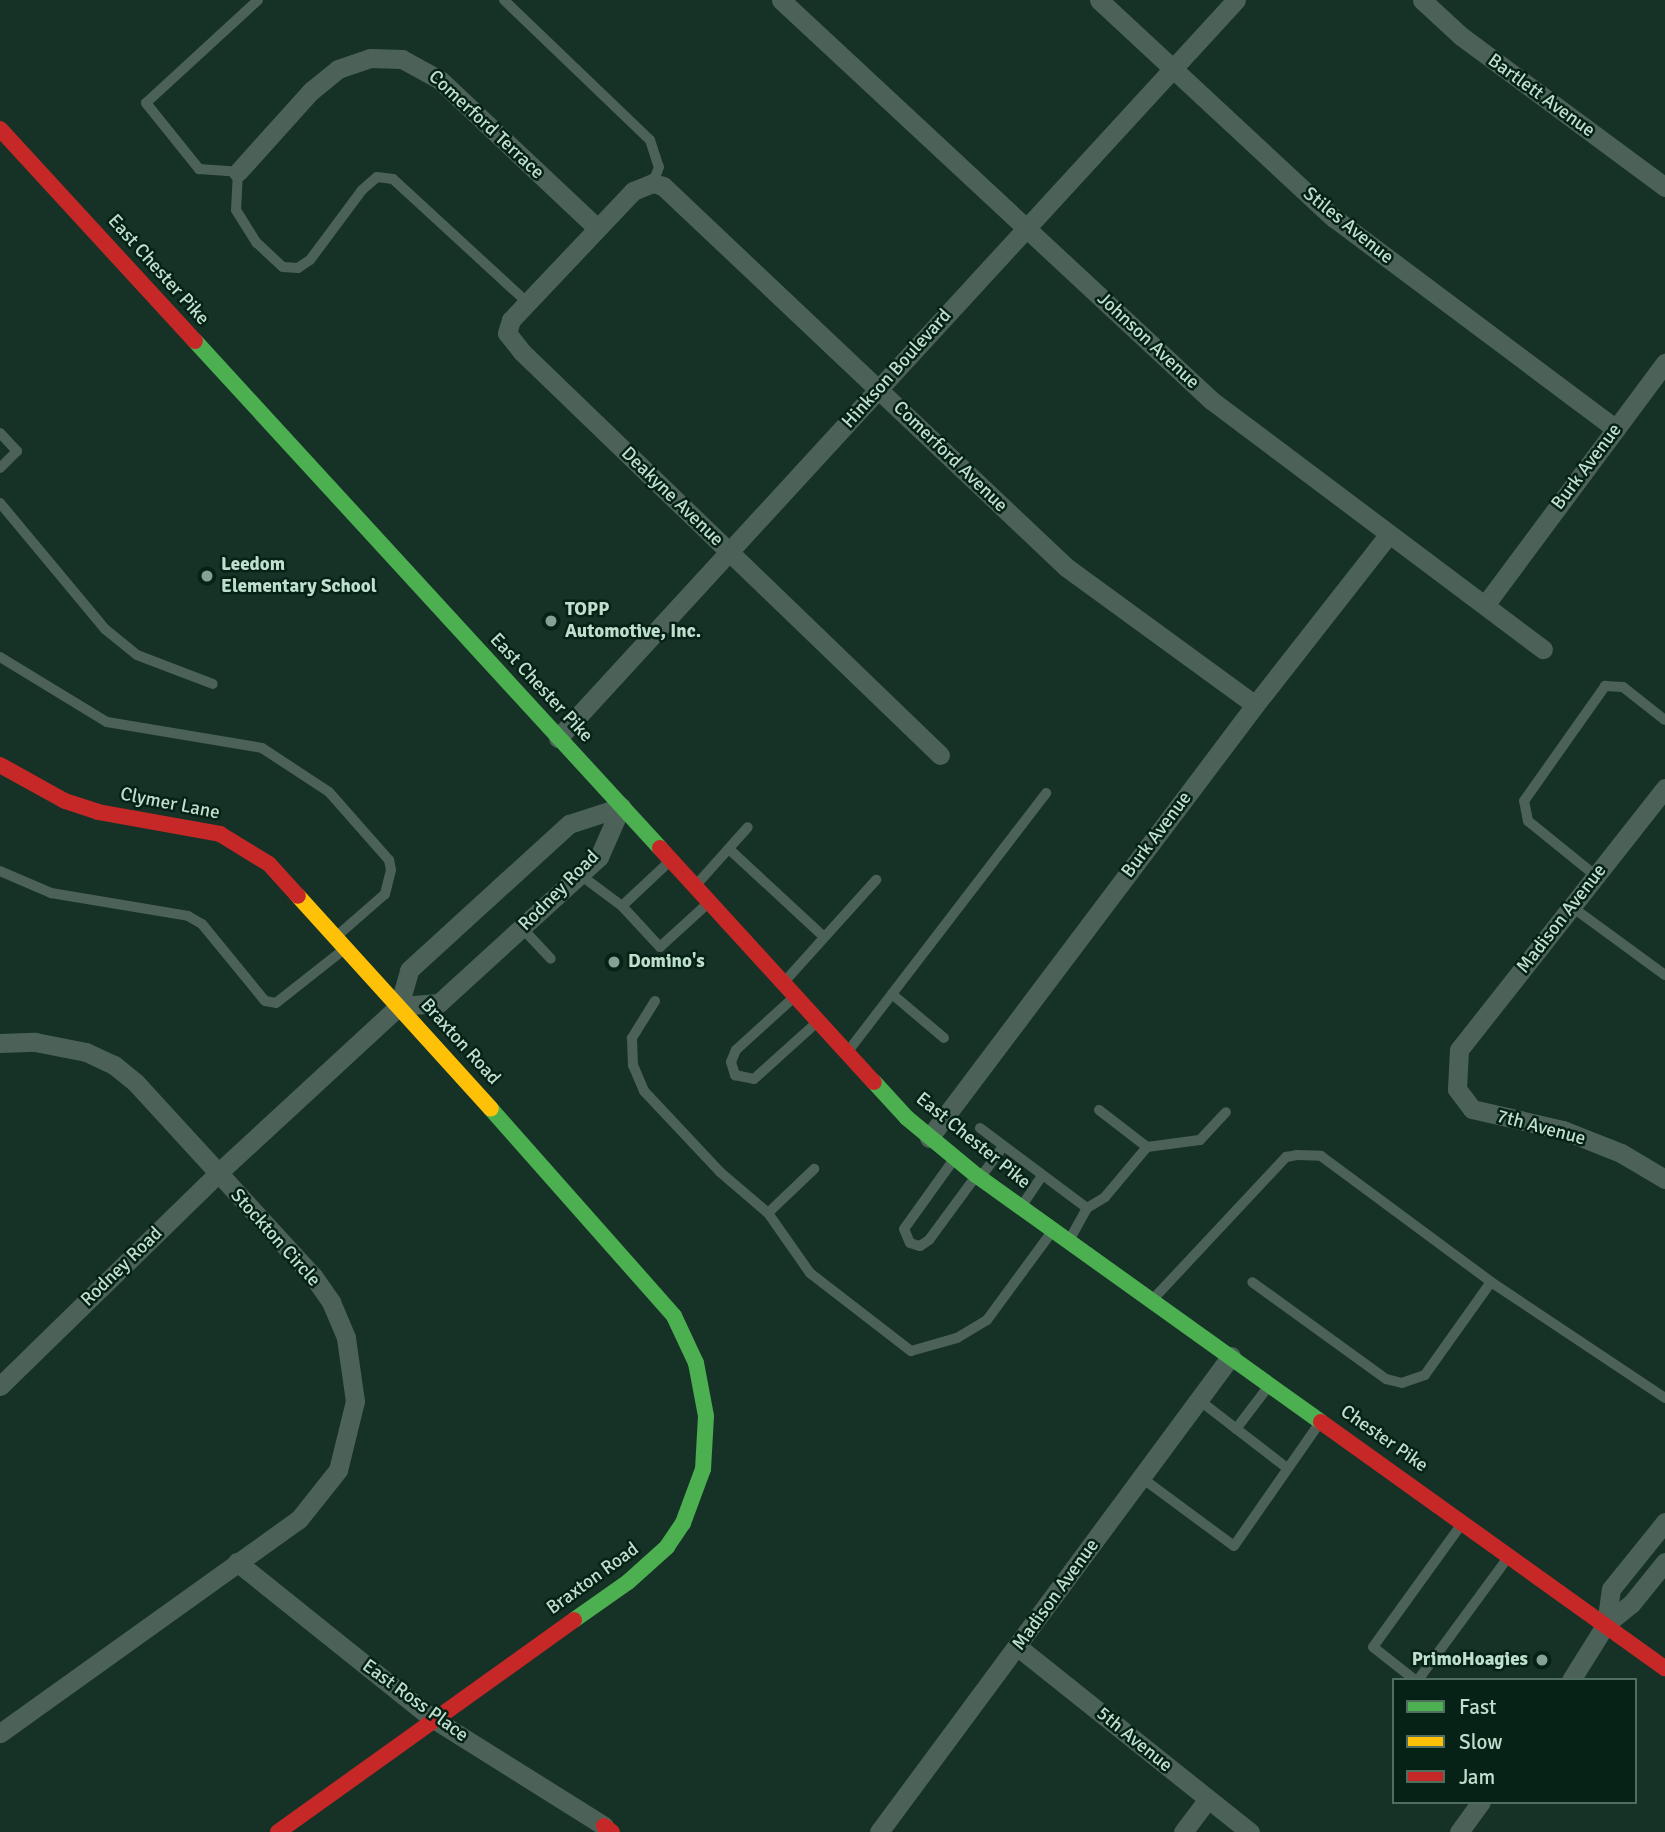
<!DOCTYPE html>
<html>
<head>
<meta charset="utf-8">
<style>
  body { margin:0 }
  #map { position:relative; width:1665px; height:1832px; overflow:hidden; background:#163227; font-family:Signika,sans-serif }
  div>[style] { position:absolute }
  .lane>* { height:10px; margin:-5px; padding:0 5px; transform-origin:5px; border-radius:5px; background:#4c6258 }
  .street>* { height:19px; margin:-9.5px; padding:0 9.5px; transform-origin:9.5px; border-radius:9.5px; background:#4c6258 }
  .fast>* { height:16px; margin:-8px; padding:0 8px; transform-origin:8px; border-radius:8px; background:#4caf50 }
  .slow>* { height:16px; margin:-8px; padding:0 8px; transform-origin:8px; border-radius:8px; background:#ffc107 }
  .jam>* { height:16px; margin:-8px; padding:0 8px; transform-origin:8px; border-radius:8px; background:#c62828 }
  .dots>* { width:19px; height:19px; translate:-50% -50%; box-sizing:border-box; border:4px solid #062216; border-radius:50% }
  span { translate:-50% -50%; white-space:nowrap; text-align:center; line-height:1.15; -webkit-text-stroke:5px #062216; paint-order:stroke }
  .street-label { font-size:19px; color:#bfdfce }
  .poi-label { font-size:19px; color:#bfdfce; font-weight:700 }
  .left { translate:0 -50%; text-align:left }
  .right { translate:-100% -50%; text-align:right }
  .legend { position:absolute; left:1392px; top:1678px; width:245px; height:126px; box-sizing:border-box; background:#062216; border:2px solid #506e60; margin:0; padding:9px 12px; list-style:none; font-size:21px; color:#bfdfce }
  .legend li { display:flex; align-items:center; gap:14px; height:35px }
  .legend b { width:35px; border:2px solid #506e60 }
</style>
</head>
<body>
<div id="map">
  <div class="lane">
    <i style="left:258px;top:0;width:152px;rotate:137.4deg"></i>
    <i style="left:146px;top:103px;width:85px;rotate:51.2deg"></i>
    <i style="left:199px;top:169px;width:39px;rotate:4deg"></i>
    <i style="left:238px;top:172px;width:38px;rotate:93deg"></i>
    <i style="left:236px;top:210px;width:39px;rotate:58deg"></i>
    <i style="left:257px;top:243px;width:35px;rotate:43deg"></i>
    <i style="left:283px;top:267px;width:15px;rotate:4deg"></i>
    <i style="left:298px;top:268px;width:14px;rotate:-34deg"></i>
    <i style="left:310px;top:260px;width:87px;rotate:-53.4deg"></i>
    <i style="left:362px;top:190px;width:20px;rotate:-41deg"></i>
    <i style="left:377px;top:177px;width:16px;rotate:7deg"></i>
    <i style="left:393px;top:179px;width:183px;rotate:42.6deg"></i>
    <i style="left:504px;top:0;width:202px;rotate:43.8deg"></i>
    <i style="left:650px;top:140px;width:28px;rotate:72deg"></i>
    <i style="left:659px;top:167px;width:17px;rotate:111deg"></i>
    <i style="left:0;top:433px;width:25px;rotate:47deg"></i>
    <i style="left:17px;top:451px;width:24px;rotate:135deg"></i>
    <i style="left:0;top:503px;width:164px;rotate:50.2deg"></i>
    <i style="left:105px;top:629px;width:41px;rotate:39.1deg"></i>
    <i style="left:137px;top:655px;width:81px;rotate:20.9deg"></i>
    <i style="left:0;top:657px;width:125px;rotate:31.3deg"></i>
    <i style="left:107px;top:722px;width:157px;rotate:9.5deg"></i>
    <i style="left:262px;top:748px;width:80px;rotate:33.3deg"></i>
    <i style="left:329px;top:792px;width:91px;rotate:48.6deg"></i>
    <i style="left:389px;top:860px;width:10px;rotate:79deg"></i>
    <i style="left:391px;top:870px;width:25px;rotate:104deg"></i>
    <i style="left:385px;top:894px;width:62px;rotate:138.9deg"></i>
    <i style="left:729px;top:849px;width:129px;rotate:42.8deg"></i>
    <i style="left:0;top:871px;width:56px;rotate:23.3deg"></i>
    <i style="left:51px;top:893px;width:139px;rotate:9.5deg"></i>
    <i style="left:188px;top:916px;width:16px;rotate:30deg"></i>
    <i style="left:202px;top:924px;width:99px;rotate:50.7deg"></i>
    <i style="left:265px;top:1001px;width:11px;rotate:10deg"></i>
    <i style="left:276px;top:1003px;width:85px;rotate:-38.3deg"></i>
    <i style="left:579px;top:874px;width:54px;rotate:36.7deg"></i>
    <i style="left:622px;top:906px;width:56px;rotate:47.2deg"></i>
    <i style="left:660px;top:947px;width:62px;rotate:-42.4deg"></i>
    <i style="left:1596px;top:876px;width:87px;rotate:-141deg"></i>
    <i style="left:1528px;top:821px;width:20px;rotate:-101deg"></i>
    <i style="left:1524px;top:801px;width:141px;rotate:-54.8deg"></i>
    <i style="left:1605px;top:686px;width:18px;rotate:3deg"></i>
    <i style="left:1623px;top:687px;width:53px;rotate:38.2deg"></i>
    <i style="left:697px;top:884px;width:76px;rotate:-48.2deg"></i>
    <i style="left:622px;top:906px;width:63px;rotate:-43.1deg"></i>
    <i style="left:1572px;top:907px;width:115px;rotate:36.2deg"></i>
    <i style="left:522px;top:928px;width:42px;rotate:46.9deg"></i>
    <i style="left:786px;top:980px;width:135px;rotate:-48deg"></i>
    <i style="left:892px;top:994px;width:68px;rotate:40.2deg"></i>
    <i style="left:792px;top:999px;width:76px;rotate:137.7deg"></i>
    <i style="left:736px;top:1050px;width:13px;rotate:113deg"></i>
    <i style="left:731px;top:1062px;width:14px;rotate:73deg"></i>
    <i style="left:735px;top:1075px;width:19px;rotate:12deg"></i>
    <i style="left:754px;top:1079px;width:82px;rotate:-42deg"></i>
    <i style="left:655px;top:1001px;width:44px;rotate:121.9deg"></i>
    <i style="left:632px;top:1038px;width:27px;rotate:88deg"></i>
    <i style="left:633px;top:1065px;width:28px;rotate:67deg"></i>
    <i style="left:644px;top:1091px;width:111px;rotate:46.8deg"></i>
    <i style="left:720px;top:1172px;width:63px;rotate:40.5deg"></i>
    <i style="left:768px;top:1213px;width:73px;rotate:55deg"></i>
    <i style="left:810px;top:1273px;width:128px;rotate:37.7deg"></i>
    <i style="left:911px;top:1351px;width:48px;rotate:-15.8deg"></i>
    <i style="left:957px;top:1338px;width:35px;rotate:-31deg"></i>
    <i style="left:987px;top:1320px;width:108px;rotate:-53.7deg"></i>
    <i style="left:849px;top:1050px;width:324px;rotate:-52.5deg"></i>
    <i style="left:1099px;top:1110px;width:61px;rotate:37.6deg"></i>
    <i style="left:980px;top:1128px;width:134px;rotate:36.8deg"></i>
    <i style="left:952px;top:1162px;width:82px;rotate:125.6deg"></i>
    <i style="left:904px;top:1229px;width:15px;rotate:67deg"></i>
    <i style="left:910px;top:1243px;width:10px;rotate:17deg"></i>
    <i style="left:920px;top:1246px;width:11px;rotate:-34deg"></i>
    <i style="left:929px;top:1240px;width:74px;rotate:-53.7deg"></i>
    <i style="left:983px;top:1174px;width:34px;rotate:-54deg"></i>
    <i style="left:1023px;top:1204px;width:34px;rotate:-56deg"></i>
    <i style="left:768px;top:1213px;width:64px;rotate:-43.7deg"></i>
    <i style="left:1071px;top:1237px;width:33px;rotate:-61deg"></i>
    <i style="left:1087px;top:1208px;width:21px;rotate:-31deg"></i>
    <i style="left:1105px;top:1197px;width:65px;rotate:-50deg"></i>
    <i style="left:1147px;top:1147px;width:53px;rotate:-7.5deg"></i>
    <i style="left:1200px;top:1140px;width:38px;rotate:-47deg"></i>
    <i style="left:1491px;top:1282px;width:209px;rotate:33.7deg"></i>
    <i style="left:1155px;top:1297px;width:192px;rotate:-46.9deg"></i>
    <i style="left:1286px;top:1157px;width:11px;rotate:-10deg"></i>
    <i style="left:1297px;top:1155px;width:24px;rotate:2deg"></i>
    <i style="left:1321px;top:1156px;width:212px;rotate:36.5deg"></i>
    <i style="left:1491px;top:1282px;width:114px;rotate:125.4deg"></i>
    <i style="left:1425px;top:1375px;width:24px;rotate:161deg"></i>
    <i style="left:1402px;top:1383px;width:16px;rotate:-166deg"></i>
    <i style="left:1386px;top:1379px;width:165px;rotate:-144.1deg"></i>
    <i style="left:1199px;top:1400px;width:111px;rotate:37.7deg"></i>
    <i style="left:1236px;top:1429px;width:53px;rotate:-52.7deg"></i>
    <i style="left:1142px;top:1478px;width:114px;rotate:36.5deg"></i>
    <i style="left:1234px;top:1546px;width:147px;rotate:-55.2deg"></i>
    <i style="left:1415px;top:1680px;width:53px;rotate:-141.8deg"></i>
    <i style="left:1373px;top:1647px;width:150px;rotate:-54.2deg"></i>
    <i style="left:1418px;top:1680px;width:150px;rotate:-53.7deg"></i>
  </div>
  <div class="street">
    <i style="left:781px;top:0;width:587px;rotate:42.93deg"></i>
    <i style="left:1211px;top:400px;width:415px;rotate:36.9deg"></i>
    <i style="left:1099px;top:0;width:321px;rotate:42.9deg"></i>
    <i style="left:1334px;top:218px;width:352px;rotate:36.8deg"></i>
    <i style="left:1422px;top:0;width:53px;rotate:42.7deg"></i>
    <i style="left:1461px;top:36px;width:254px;rotate:36.5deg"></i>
    <i style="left:238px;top:172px;width:109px;rotate:-48deg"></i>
    <i style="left:311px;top:91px;width:35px;rotate:-39deg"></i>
    <i style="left:338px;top:69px;width:34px;rotate:-19deg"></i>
    <i style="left:370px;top:58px;width:32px;rotate:2deg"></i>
    <i style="left:402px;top:59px;width:43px;rotate:28.9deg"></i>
    <i style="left:440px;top:80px;width:214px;rotate:43.3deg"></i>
    <i style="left:1485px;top:605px;width:302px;rotate:-53.4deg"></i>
    <i style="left:558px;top:738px;width:1002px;rotate:-47.43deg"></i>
    <i style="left:940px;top:755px;width:581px;rotate:-136.05deg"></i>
    <i style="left:522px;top:352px;width:24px;rotate:-128deg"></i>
    <i style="left:507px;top:333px;width:14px;rotate:-73deg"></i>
    <i style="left:511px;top:320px;width:178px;rotate:-46.6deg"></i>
    <i style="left:633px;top:191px;width:22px;rotate:-22deg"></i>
    <i style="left:653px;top:183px;width:10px;rotate:17deg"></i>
    <i style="left:663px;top:186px;width:555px;rotate:43.39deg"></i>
    <i style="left:1066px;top:567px;width:234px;rotate:36.1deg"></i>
    <i style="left:1665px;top:788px;width:333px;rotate:128.2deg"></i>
    <i style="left:1459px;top:1050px;width:39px;rotate:93deg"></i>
    <i style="left:1457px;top:1089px;width:25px;rotate:53deg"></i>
    <i style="left:1472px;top:1109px;width:93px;rotate:13deg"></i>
    <i style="left:1563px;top:1130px;width:62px;rotate:21.6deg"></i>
    <i style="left:1621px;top:1153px;width:51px;rotate:30.6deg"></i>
    <i style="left:399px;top:1006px;width:40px;rotate:-4.3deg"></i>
    <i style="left:439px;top:1003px;width:217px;rotate:-42.4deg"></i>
    <i style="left:599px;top:857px;width:55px;rotate:-66.3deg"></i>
    <i style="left:0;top:1043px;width:35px;rotate:-2deg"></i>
    <i style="left:35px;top:1042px;width:52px;rotate:11.1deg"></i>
    <i style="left:86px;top:1052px;width:31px;rotate:25deg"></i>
    <i style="left:114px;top:1065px;width:28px;rotate:39deg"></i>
    <i style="left:136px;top:1083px;width:262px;rotate:47.5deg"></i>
    <i style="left:313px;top:1276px;width:32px;rotate:55deg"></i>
    <i style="left:331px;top:1302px;width:39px;rotate:67deg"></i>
    <i style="left:346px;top:1338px;width:64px;rotate:81.9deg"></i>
    <i style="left:355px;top:1401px;width:71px;rotate:103.8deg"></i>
    <i style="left:338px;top:1470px;width:63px;rotate:128.5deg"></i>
    <i style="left:299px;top:1519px;width:368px;rotate:144.4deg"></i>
    <i style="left:929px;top:1138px;width:542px;rotate:-53.02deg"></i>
    <i style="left:1255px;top:705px;width:217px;rotate:-51.9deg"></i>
    <i style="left:0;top:1386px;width:305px;rotate:-44.3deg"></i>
    <i style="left:218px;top:1173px;width:246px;rotate:-42.7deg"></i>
    <i style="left:399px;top:1006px;width:37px;rotate:-74deg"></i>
    <i style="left:409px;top:970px;width:217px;rotate:-42.4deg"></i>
    <i style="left:569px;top:824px;width:55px;rotate:-18.1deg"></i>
    <i style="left:237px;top:1562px;width:250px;rotate:38.7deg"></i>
    <i style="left:432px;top:1718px;width:203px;rotate:32.1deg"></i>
    <i style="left:1606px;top:1624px;width:32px;rotate:-39deg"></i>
    <i style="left:1631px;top:1604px;width:54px;rotate:-51deg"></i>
    <i style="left:1018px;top:1647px;width:297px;rotate:38.6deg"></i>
    <i style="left:1571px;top:1680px;width:66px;rotate:-58deg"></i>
    <i style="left:1606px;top:1624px;width:35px;rotate:-82deg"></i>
    <i style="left:1611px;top:1589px;width:86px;rotate:-51.1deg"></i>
    <i style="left:879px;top:1832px;width:592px;rotate:-53.52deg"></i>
    <i style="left:1183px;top:1832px;width:41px;rotate:-52.9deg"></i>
    <i style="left:1459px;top:1832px;width:37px;rotate:-54deg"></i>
  </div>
  <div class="fast">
    <i style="left:195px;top:341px;width:688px;rotate:47.47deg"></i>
    <i style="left:874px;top:1082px;width:49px;rotate:47.5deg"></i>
    <i style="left:907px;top:1118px;width:89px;rotate:39.6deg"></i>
    <i style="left:976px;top:1175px;width:424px;rotate:35.6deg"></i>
    <i style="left:491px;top:1109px;width:276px;rotate:48.5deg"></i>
    <i style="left:674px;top:1316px;width:52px;rotate:64.9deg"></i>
    <i style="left:696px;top:1363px;width:54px;rotate:79.3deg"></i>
    <i style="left:706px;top:1416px;width:53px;rotate:93.2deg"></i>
    <i style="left:703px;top:1469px;width:58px;rotate:110.3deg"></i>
    <i style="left:683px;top:1523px;width:29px;rotate:124deg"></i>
    <i style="left:667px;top:1547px;width:52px;rotate:138.1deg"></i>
    <i style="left:628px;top:1582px;width:66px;rotate:144.9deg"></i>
  </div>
  <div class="slow">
    <i style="left:298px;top:896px;width:287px;rotate:47.8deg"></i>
  </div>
  <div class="jam">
    <i style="left:0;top:129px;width:288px;rotate:47.4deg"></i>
    <i style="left:0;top:765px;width:74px;rotate:29deg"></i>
    <i style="left:65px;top:801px;width:35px;rotate:18deg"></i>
    <i style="left:98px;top:812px;width:124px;rotate:10.2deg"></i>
    <i style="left:220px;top:834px;width:57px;rotate:31.5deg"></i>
    <i style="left:269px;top:864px;width:43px;rotate:47.8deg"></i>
    <i style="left:660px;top:848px;width:317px;rotate:47.6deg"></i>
    <i style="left:1321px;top:1422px;width:423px;rotate:35.6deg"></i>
    <i style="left:604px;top:1826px;width:10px;rotate:37deg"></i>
    <i style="left:278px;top:1832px;width:364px;rotate:-35.6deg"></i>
  </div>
  <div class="dots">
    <i style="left:207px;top:576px;background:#84a294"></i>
    <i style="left:551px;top:621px;background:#84a294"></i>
    <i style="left:614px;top:962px;background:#84a294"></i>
    <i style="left:1542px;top:1660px;background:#84a294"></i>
  </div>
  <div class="street-label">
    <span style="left:1541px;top:96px;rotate:36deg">Bartlett Avenue</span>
    <span style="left:486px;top:125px;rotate:43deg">Comerford Terrace</span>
    <span style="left:1348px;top:226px;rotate:39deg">Stiles Avenue</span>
    <span style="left:158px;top:270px;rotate:48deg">East Chester Pike</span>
    <span style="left:1148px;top:341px;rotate:43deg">Johnson Avenue</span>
    <span style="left:897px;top:369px;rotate:-48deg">Hinkson Boulevard</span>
    <span style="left:950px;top:457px;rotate:44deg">Comerford Avenue</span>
    <span style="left:1587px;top:467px;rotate:-53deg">Burk Avenue</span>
    <span style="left:672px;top:497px;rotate:44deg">Deakyne Avenue</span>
    <span style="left:541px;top:688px;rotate:47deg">East Chester Pike</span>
    <span style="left:170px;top:804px;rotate:11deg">Clymer Lane</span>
    <span style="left:1157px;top:835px;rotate:-53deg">Burk Avenue</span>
    <span style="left:559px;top:891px;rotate:-45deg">Rodney Road</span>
    <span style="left:1562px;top:919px;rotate:-52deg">Madison Avenue</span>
    <span style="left:460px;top:1042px;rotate:48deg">Braxton Road</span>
    <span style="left:1541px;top:1128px;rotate:15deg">7th Avenue</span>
    <span style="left:973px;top:1141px;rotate:39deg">East Chester Pike</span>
    <span style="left:275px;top:1238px;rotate:48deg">Stockton Circle</span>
    <span style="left:122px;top:1267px;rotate:-44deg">Rodney Road</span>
    <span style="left:1384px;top:1439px;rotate:35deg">Chester Pike</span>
    <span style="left:593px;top:1579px;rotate:-36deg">Braxton Road</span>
    <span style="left:1056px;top:1595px;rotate:-54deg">Madison Avenue</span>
    <span style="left:415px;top:1701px;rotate:36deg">East Ross Place</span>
    <span style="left:1134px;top:1740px;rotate:39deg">5th Avenue</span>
  </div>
  <div class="poi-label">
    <span class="left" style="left:221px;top:576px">Leedom<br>Elementary School</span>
    <span class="left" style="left:565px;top:621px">TOPP<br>Automotive, Inc.</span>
    <span class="left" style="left:628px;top:962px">Domino's</span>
    <span class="right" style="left:1528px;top:1660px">PrimoHoagies</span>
  </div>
  <ul class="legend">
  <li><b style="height:9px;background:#4caf50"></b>Fast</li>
  <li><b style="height:9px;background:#ffc107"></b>Slow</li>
  <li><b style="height:9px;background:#c62828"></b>Jam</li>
  </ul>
</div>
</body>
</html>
